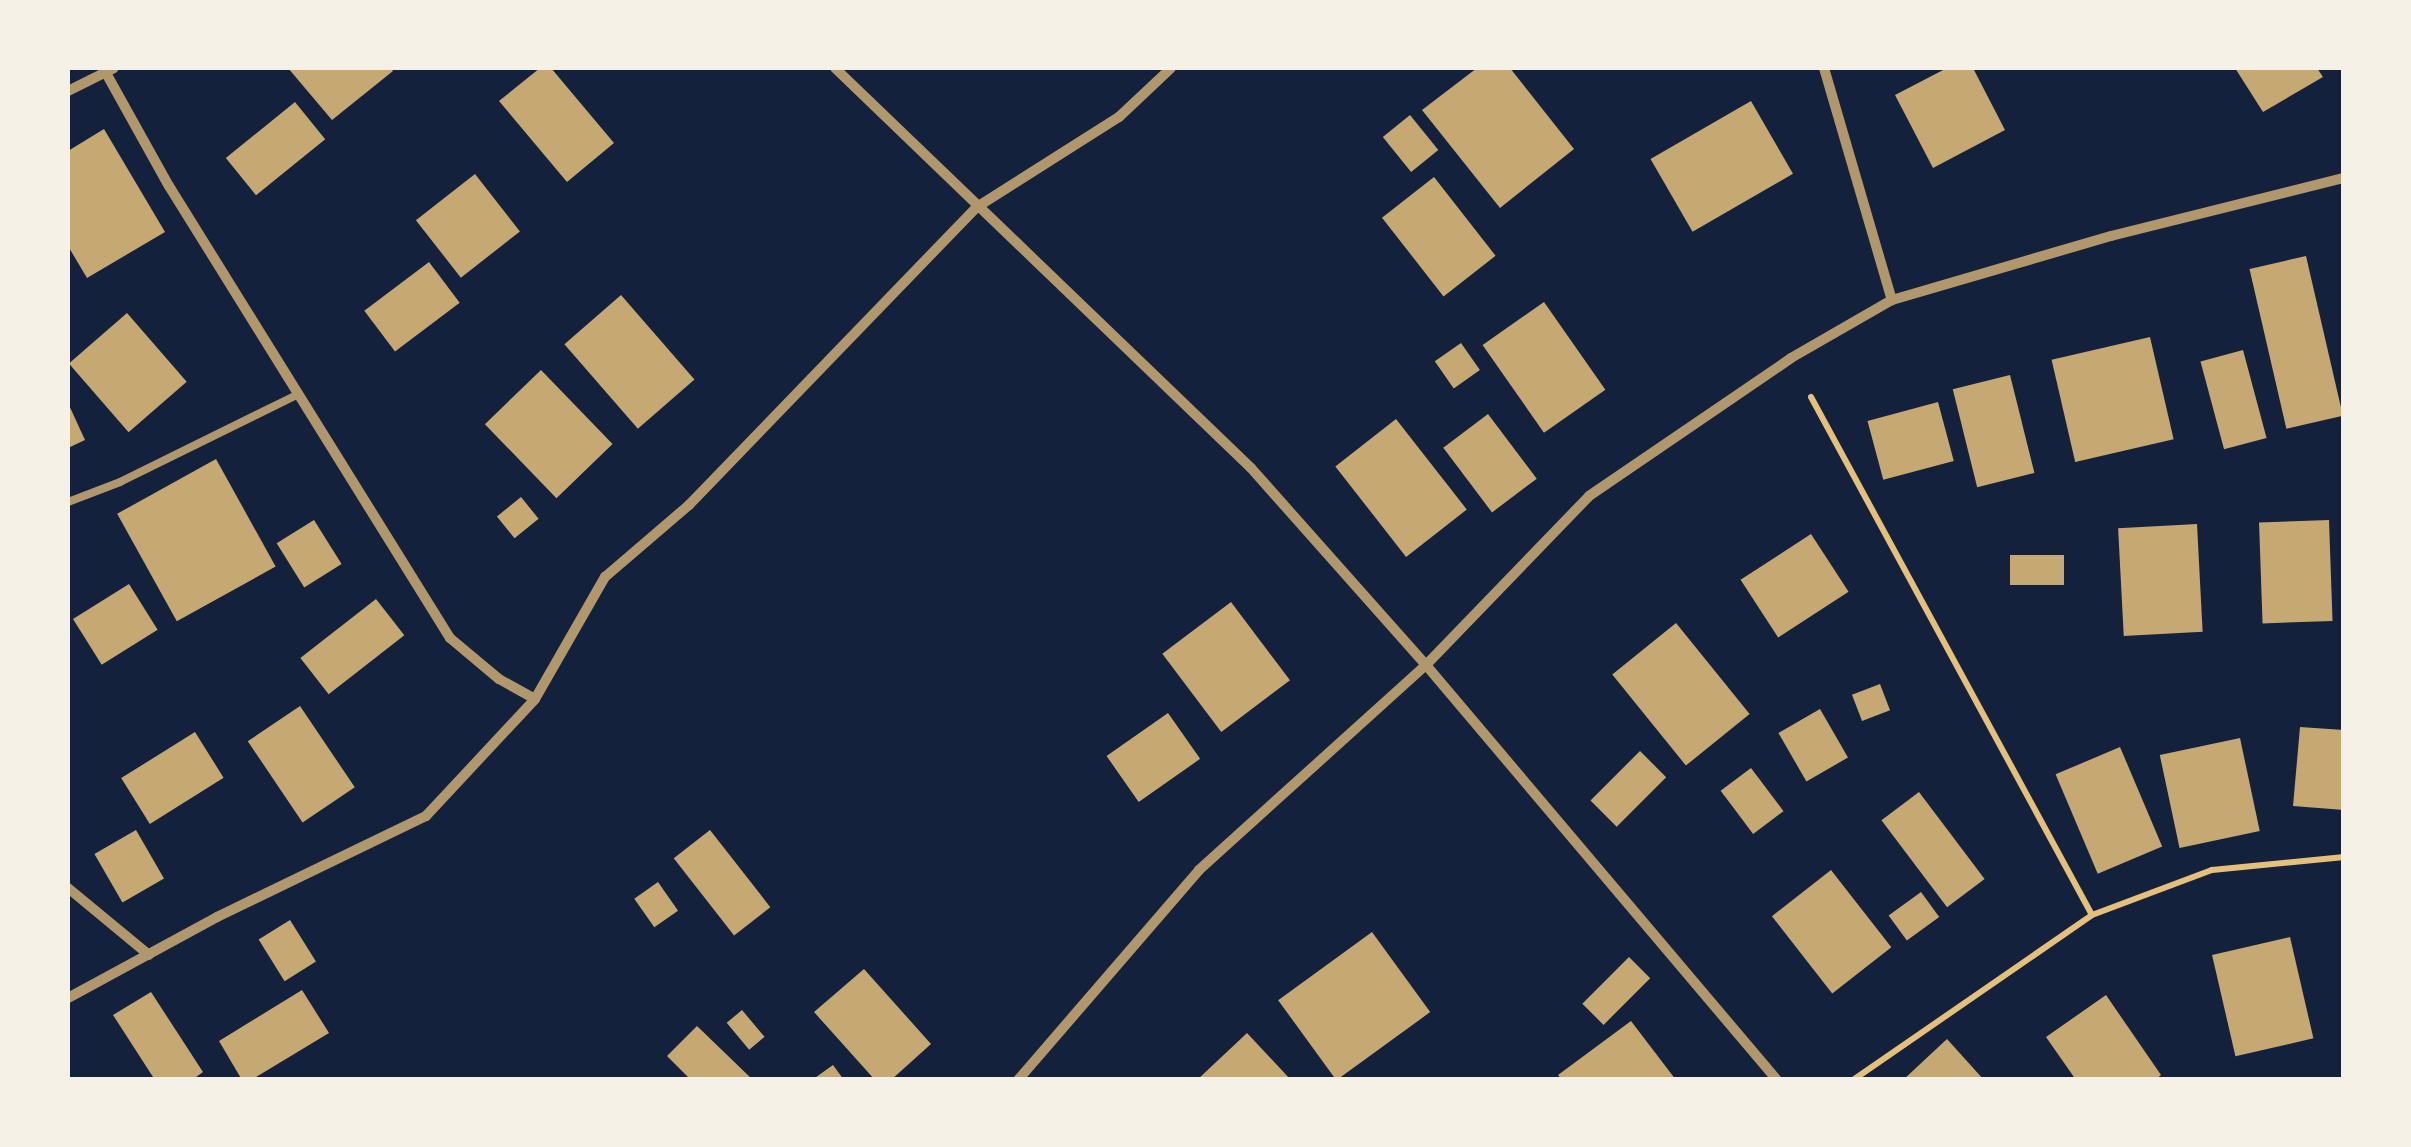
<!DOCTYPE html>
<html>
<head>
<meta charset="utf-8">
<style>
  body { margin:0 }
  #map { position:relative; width:2411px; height:1147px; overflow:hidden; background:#14213d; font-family:"PT Serif",serif }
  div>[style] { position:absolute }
  .building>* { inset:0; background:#c6a872; transform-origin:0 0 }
  .path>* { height:6px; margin:-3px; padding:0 3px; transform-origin:3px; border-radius:3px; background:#e5c07b }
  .service>* { height:8px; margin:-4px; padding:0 4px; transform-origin:4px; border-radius:4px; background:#b1986c }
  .minor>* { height:10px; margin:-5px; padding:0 5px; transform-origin:5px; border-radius:5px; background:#b1986c }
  span { translate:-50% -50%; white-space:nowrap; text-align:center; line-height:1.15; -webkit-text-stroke:10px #f6f1e7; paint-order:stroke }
  .frame { position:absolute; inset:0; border:70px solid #f6f1e7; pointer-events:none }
</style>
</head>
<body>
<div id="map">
  <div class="building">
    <i style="clip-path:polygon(288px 68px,390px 68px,393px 71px,332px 120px)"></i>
    <i style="clip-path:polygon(540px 68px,551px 68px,614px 143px,567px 182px,499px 101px)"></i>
    <i style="clip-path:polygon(1477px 68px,1510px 68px,1574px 149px,1500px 208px,1422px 110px)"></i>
    <i style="clip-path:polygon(1947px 68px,1973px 68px,2005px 130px,1933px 168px,1895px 95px)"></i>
    <i style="clip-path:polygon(2235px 68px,2317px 68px,2323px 77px,2263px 112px)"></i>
    <i style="left:1751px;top:101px;width:84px;height:116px;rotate:60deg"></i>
    <i style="left:295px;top:102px;width:48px;height:89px;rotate:51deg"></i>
    <i style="left:1410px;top:115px;width:45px;height:35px;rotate:51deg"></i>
    <i style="clip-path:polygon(104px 129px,165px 232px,87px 278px,68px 246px,68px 151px)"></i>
    <i style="left:475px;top:174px;width:73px;height:75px;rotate:52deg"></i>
    <i style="left:1434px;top:177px;width:100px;height:66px;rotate:52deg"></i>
    <i style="left:2306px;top:256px;width:164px;height:58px;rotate:77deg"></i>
    <i style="left:429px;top:262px;width:51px;height:81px;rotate:53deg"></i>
    <i style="left:621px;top:295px;width:112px;height:75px;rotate:49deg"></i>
    <i style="left:1544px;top:302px;width:107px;height:75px;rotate:55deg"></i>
    <i style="left:127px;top:313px;width:91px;height:77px;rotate:49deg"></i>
    <i style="left:2150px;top:337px;width:105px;height:101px;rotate:77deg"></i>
    <i style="left:1461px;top:343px;width:33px;height:32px;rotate:55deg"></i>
    <i style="left:2243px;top:350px;width:91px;height:44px;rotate:75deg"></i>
    <i style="left:541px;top:370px;width:103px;height:78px;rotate:46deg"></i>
    <i style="left:2010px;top:375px;width:101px;height:59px;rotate:76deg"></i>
    <i style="left:1938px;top:402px;width:61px;height:73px;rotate:75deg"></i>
    <i style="clip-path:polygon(68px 403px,85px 440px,68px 448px)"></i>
    <i style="left:1488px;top:414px;width:81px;height:56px;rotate:53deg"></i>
    <i style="left:1396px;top:419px;width:115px;height:77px;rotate:52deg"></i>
    <i style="left:216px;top:459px;width:123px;height:113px;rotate:61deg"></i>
    <i style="left:521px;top:497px;width:28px;height:31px;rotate:51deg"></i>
    <i style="left:314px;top:520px;width:52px;height:44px;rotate:58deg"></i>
    <i style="left:2329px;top:520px;width:101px;height:70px;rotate:88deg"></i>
    <i style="left:2197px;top:524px;width:108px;height:79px;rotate:87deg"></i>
    <i style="left:1811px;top:534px;width:69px;height:84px;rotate:57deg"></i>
    <i style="left:2064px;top:555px;width:30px;height:54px;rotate:90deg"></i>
    <i style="left:129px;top:584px;width:54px;height:66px;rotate:58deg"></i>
    <i style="left:376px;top:599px;width:46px;height:96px;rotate:52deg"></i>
    <i style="left:1231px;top:602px;width:98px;height:86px;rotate:53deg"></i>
    <i style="left:1676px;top:623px;width:117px;height:82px;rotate:51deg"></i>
    <i style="left:1880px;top:684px;width:28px;height:30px;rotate:69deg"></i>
    <i style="left:300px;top:706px;width:98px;height:63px;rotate:56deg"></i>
    <i style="left:1820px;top:709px;width:56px;height:48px;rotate:60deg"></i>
    <i style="left:1168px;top:713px;width:56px;height:75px;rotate:55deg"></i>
    <i style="clip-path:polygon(2300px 727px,2344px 730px,2344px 810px,2293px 806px)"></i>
    <i style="left:195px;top:732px;width:54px;height:87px;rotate:58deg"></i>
    <i style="left:2240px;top:738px;width:95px;height:82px;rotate:78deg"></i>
    <i style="left:2120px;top:747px;width:108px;height:70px;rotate:67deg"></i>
    <i style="left:1640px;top:751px;width:37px;height:70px;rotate:45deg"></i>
    <i style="left:1751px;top:768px;width:54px;height:38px;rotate:53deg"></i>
    <i style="left:1919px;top:792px;width:109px;height:47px;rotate:53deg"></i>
    <i style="left:136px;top:830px;width:56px;height:48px;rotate:60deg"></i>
    <i style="left:710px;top:830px;width:98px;height:46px;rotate:52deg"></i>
    <i style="left:1831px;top:870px;width:98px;height:75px;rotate:52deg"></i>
    <i style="left:658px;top:882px;width:35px;height:29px;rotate:55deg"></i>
    <i style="left:1921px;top:892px;width:31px;height:40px;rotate:54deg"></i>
    <i style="left:290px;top:920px;width:49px;height:37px;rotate:58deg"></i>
    <i style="left:1372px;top:932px;width:99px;height:116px;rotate:54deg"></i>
    <i style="left:2290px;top:937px;width:104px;height:80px;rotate:77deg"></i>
    <i style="left:1629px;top:957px;width:30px;height:66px;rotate:45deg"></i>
    <i style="clip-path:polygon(864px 969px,931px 1044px,891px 1080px,875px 1080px,814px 1012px)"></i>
    <i style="clip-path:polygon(302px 990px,329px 1033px,251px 1080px,242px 1080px,219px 1041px)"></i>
    <i style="clip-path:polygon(151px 992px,203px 1072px,192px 1080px,155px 1080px,113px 1015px)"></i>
    <i style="clip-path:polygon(2106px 995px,2161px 1075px,2155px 1080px,2076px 1080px,2046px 1037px)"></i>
    <i style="left:742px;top:1010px;width:35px;height:20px;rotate:50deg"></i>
    <i style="clip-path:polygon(1631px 1021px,1676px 1080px,1562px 1080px,1558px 1075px)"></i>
    <i style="clip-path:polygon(697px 1026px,753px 1080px,691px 1080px,667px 1056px)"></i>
    <i style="clip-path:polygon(1247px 1033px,1291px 1080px,1197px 1080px)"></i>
    <i style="clip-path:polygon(1947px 1039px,1984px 1080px,1903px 1080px)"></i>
    <i style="clip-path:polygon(833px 1065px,844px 1080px,812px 1080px)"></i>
  </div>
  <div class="path">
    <i style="left:1811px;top:397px;width:589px;rotate:61.52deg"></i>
    <i style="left:1853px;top:1080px;width:290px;rotate:-34.6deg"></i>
    <i style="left:2092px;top:915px;width:128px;rotate:-20.6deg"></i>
    <i style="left:2212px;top:870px;width:133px;rotate:-5.6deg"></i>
  </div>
  <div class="service">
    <i style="left:68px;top:502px;width:56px;rotate:-21deg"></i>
    <i style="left:120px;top:482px;width:197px;rotate:-26.2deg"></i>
  </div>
  <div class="minor">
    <i style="left:835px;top:68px;width:577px;rotate:43.88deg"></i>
    <i style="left:1251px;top:468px;width:264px;rotate:48.4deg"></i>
    <i style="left:1426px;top:665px;width:544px;rotate:49.78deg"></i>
    <i style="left:1824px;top:68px;width:242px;rotate:73.7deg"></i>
    <i style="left:106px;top:73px;width:129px;rotate:60.9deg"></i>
    <i style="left:169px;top:186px;width:532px;rotate:58.13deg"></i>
    <i style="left:450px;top:638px;width:64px;rotate:39.9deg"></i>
    <i style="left:499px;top:679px;width:41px;rotate:29.1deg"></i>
    <i style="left:68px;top:91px;width:51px;rotate:-26.6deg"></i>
    <i style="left:68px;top:888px;width:105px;rotate:39.6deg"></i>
    <i style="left:68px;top:998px;width:170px;rotate:-28.5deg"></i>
    <i style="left:217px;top:917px;width:232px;rotate:-25.8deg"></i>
    <i style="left:426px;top:816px;width:160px;rotate:-47deg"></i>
    <i style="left:535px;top:699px;width:141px;rotate:-60.2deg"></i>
    <i style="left:605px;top:577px;width:111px;rotate:-40.6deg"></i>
    <i style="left:689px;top:505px;width:414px;rotate:-46deg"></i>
    <i style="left:977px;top:207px;width:168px;rotate:-32.4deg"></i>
    <i style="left:1119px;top:117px;width:71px;rotate:-43.3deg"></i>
    <i style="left:1018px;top:1080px;width:277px;rotate:-49.2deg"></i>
    <i style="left:1199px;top:870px;width:306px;rotate:-42.1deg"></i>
    <i style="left:1426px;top:665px;width:235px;rotate:-46deg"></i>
    <i style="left:1589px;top:496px;width:245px;rotate:-34.3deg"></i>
    <i style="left:1791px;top:358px;width:116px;rotate:-29.9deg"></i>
    <i style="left:1892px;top:300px;width:228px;rotate:-16.3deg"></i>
    <i style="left:2111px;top:236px;width:240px;rotate:-14deg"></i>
  </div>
  <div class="frame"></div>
</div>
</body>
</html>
